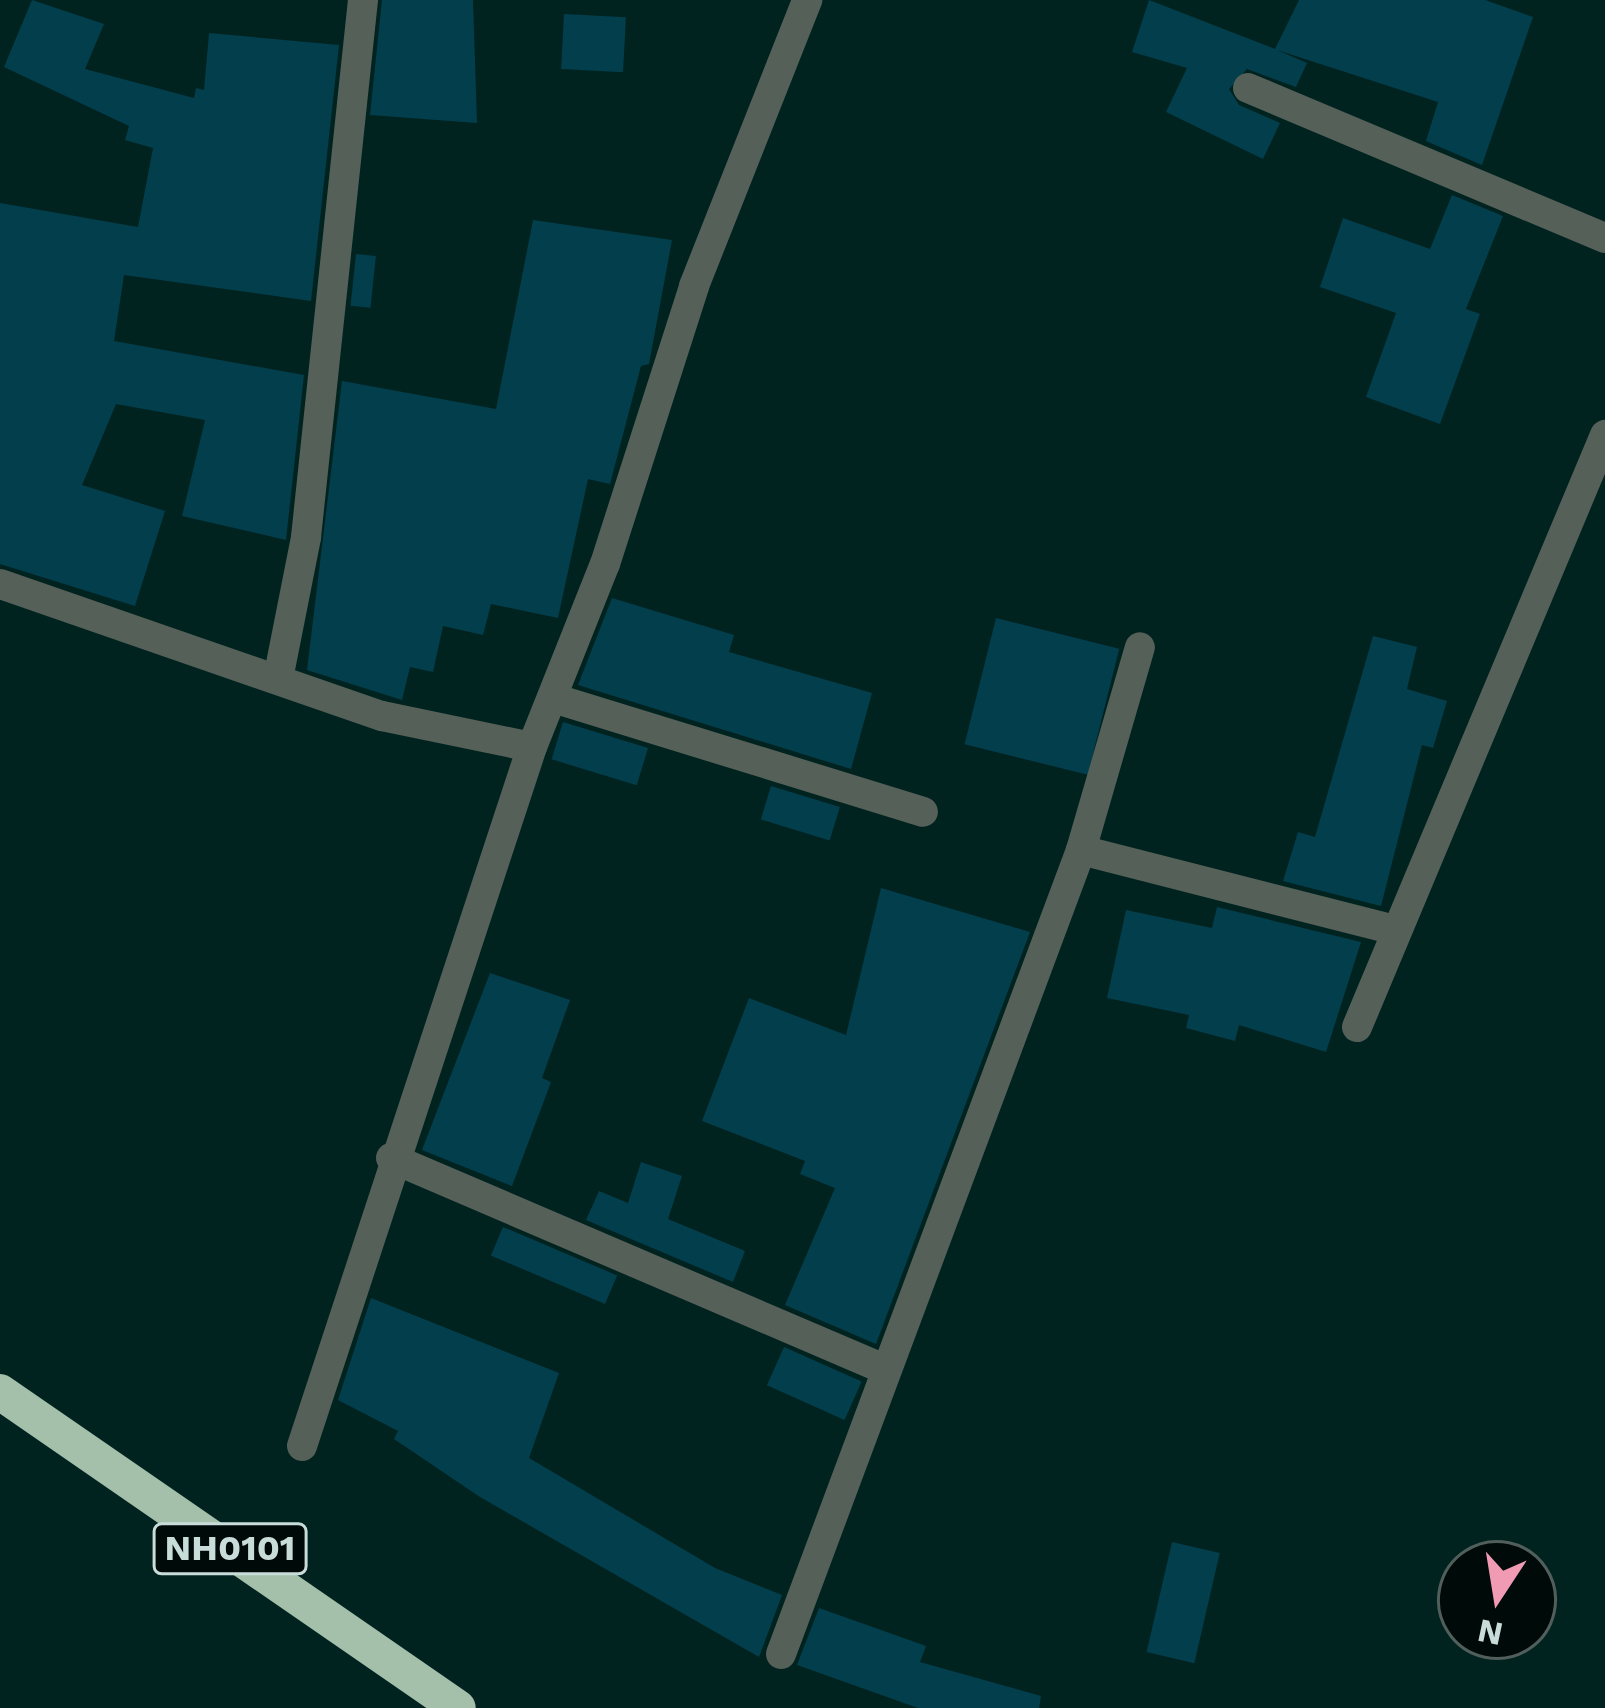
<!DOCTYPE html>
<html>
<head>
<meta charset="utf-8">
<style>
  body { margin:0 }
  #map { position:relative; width:1605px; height:1708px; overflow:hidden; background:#002320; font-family:"Work Sans",sans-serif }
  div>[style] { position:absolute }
  .building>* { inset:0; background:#033e4d; transform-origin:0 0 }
  .minor>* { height:30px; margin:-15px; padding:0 15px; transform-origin:15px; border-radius:15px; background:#556058 }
  .highway>* { height:36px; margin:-18px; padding:0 18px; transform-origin:18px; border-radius:18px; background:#a4c0ab }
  span { translate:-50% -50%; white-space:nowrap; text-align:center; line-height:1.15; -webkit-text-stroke:10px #000a08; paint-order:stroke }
  .shield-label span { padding:3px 9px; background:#000a08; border:3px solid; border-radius:9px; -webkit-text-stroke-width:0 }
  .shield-label { font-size:36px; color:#c8dcd9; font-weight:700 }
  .north { position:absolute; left:1437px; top:1540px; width:120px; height:120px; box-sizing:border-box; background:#000a08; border:3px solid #505e5c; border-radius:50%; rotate:192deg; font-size:33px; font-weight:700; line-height:48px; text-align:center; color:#c8dcd9 }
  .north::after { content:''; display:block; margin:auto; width:42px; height:54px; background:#f09ab4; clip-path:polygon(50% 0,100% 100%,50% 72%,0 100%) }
</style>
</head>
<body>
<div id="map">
  <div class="building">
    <i style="clip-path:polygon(32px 0,104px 24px,85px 69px,194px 98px,196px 88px,204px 90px,209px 33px,339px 45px,311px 301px,124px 275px,114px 341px,304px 375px,286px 540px,182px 516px,205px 420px,116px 404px,82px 485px,165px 511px,135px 606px,0 564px,0 203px,138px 227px,153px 148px,125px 140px,129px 126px,4px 67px)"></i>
    <i style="clip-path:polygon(382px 0,473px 0,477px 123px,370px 115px)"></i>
    <i style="clip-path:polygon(1149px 0,1275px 49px,1299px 0,1485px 0,1533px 17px,1482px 165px,1426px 141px,1438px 102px,1277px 50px,1307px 63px,1296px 87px,1247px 69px,1229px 89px,1239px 105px,1280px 123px,1263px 159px,1166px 112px,1187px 68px,1132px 52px)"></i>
    <i style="left:564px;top:14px;width:62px;height:55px;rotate:3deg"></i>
    <i style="clip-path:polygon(1452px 195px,1503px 216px,1466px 309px,1480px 314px,1440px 424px,1366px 397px,1396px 313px,1320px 287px,1343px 218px,1430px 249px)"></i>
    <i style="clip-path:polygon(533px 220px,672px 240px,649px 364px,641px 366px,610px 484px,588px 479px,558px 618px,491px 604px,483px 635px,443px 626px,433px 672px,410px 667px,402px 700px,307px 670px,342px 381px,496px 409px)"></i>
    <i style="left:356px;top:254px;width:20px;height:52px;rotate:6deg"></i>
    <i style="clip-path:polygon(612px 598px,734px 635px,729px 652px,872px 693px,851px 769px,578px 685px)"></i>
    <i style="left:996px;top:618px;width:127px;height:130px;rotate:14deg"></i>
    <i style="clip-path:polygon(1373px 636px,1417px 647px,1407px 689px,1447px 701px,1433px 748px,1422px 745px,1381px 906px,1283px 881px,1298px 832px,1315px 837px)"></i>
    <i style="left:563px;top:722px;width:89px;height:39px;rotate:17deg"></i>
    <i style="left:771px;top:786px;width:72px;height:35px;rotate:17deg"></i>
    <i style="clip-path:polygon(881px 888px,1030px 932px,876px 1344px,785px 1305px,835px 1188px,800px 1174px,805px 1161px,702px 1121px,749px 998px,846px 1035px)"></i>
    <i style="clip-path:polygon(1217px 907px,1361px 942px,1326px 1052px,1239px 1025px,1235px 1041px,1186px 1028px,1189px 1015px,1107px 998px,1126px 910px,1212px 928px)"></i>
    <i style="clip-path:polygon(490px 973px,570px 1000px,542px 1078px,551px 1082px,512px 1186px,422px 1150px)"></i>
    <i style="clip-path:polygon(641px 1162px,682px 1176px,668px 1219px,745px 1251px,733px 1282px,586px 1220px,599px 1191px,628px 1203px)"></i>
    <i style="left:503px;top:1227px;width:124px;height:31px;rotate:23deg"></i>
    <i style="clip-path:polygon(371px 1298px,559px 1373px,529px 1458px,715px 1568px,782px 1595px,759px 1657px,480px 1497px,394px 1439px,398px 1431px,338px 1400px)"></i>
    <i style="left:784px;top:1347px;width:85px;height:42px;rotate:24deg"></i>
    <i style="left:1172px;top:1542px;width:49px;height:113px;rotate:13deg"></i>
    <i style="clip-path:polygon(819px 1608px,926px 1646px,920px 1662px,1041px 1696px,1039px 1708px,918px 1708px,797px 1665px)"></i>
  </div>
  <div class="minor">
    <i style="left:1248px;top:88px;width:387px;rotate:22.8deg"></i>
    <i style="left:0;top:584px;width:404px;rotate:19.1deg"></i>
    <i style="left:382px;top:716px;width:153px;rotate:11.7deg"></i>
    <i style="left:278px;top:679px;width:145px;rotate:-78.8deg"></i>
    <i style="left:306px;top:537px;width:540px;rotate:-83.94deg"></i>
    <i style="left:553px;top:698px;width:387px;rotate:17.1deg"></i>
    <i style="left:1081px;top:850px;width:324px;rotate:14.3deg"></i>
    <i style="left:1357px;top:1027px;width:642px;rotate:-67.27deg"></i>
    <i style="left:391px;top:1158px;width:536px;rotate:23.17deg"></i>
    <i style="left:302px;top:1446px;width:736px;rotate:-71.79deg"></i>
    <i style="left:532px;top:747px;width:197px;rotate:-68.3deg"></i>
    <i style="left:605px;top:564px;width:292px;rotate:-72.2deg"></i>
    <i style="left:694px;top:286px;width:308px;rotate:-68.4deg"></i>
    <i style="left:781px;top:1654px;width:858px;rotate:-69.54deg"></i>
    <i style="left:1081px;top:850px;width:211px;rotate:-73.8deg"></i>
  </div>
  <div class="highway">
    <i style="left:0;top:1392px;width:556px;rotate:34.6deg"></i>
  </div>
  <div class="shield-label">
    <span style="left:230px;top:1549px">NH0101</span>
  </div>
  <div class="north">N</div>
</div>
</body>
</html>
